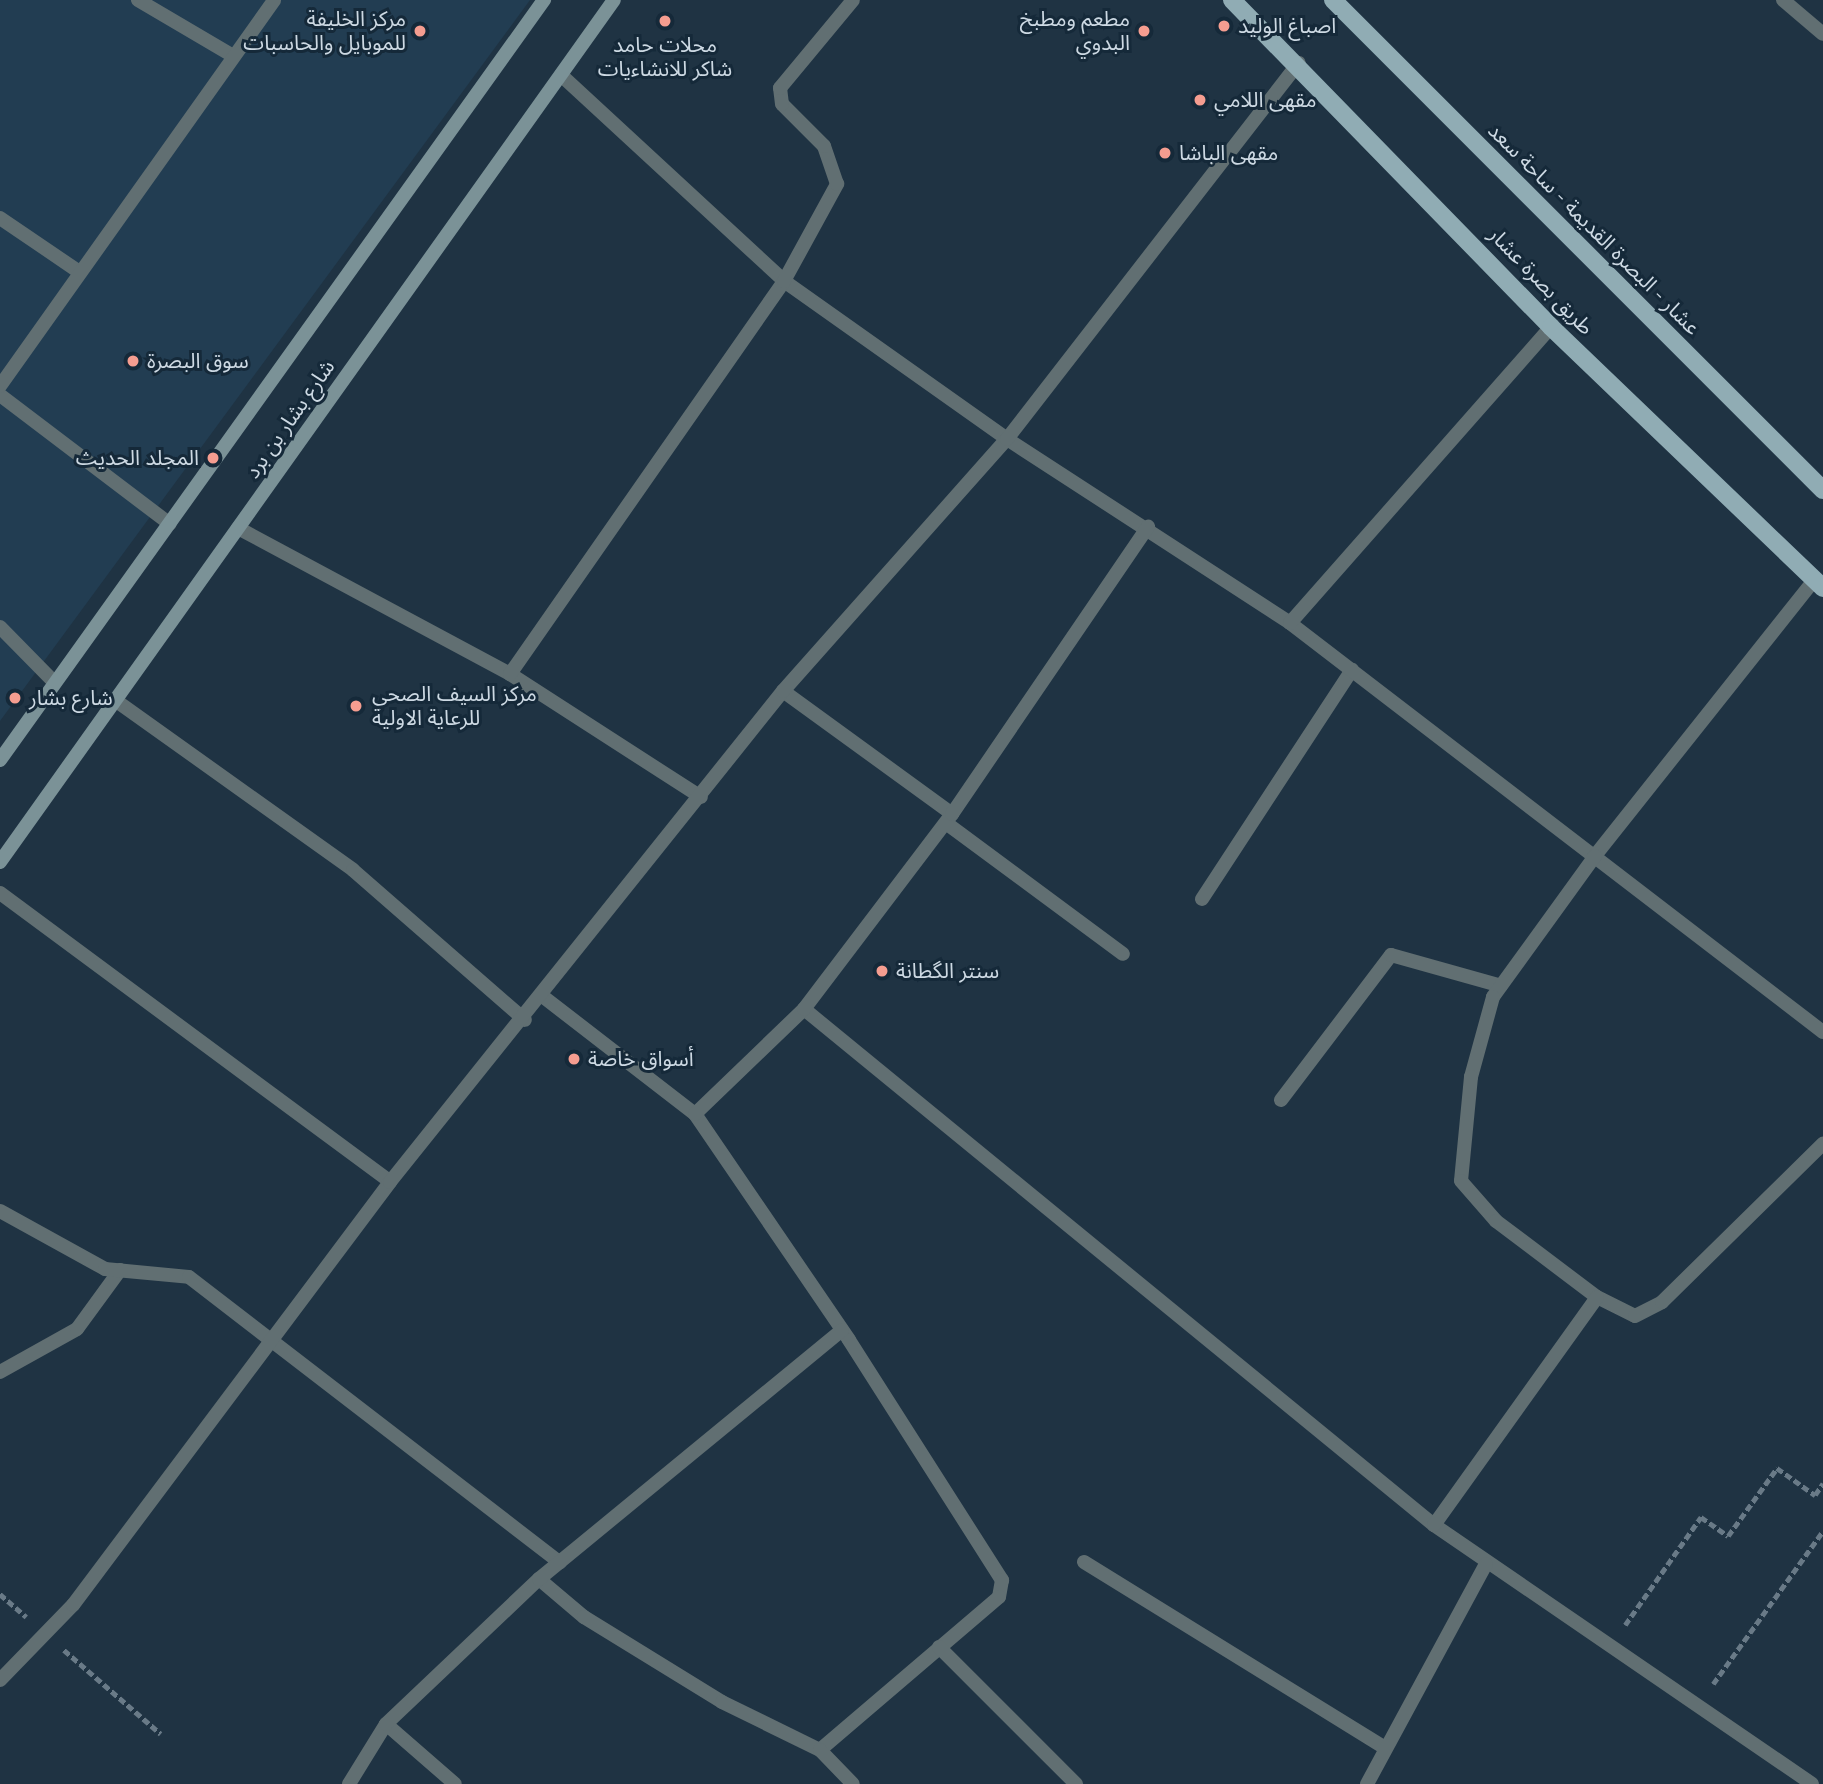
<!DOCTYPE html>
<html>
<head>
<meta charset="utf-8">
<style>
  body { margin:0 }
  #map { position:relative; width:1823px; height:1784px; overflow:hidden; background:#1f3343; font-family:Montserrat,"Noto Sans Arabic",sans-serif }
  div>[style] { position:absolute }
  .built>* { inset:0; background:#223d52 }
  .path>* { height:4.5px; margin-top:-2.25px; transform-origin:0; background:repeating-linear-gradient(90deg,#697a87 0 7px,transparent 0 10.5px) }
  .service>* { height:14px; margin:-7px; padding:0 7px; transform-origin:7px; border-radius:7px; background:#616f72 }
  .pedestrian>* { height:14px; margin:-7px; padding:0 7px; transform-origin:7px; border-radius:7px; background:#616f72 }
  .minor>* { height:14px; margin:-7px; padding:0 7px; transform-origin:7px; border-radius:7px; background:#616f72 }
  .secondary>* { height:14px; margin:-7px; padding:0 7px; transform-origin:7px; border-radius:7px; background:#7b9297 }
  .primary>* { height:18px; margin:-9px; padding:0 9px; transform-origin:9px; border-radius:9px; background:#90acb4 }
  .dots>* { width:19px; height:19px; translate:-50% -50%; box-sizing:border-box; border:4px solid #152939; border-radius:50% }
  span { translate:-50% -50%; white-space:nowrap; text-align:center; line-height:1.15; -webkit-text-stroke:6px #152939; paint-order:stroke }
  .poi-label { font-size:21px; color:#cdd9e3 }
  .right { translate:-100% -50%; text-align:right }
  .left { translate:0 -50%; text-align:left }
  .street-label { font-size:21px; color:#cdd9e3 }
</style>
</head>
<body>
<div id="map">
  <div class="built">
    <i style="clip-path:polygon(0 0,530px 0,0 721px)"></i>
  </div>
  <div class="path">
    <i style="left:0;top:1594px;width:35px;rotate:41deg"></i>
    <i style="left:1625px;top:1625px;width:132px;rotate:-54.9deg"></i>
    <i style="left:1701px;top:1517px;width:33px;rotate:35deg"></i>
    <i style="left:1728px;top:1536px;width:84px;rotate:-54.2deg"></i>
    <i style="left:1777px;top:1468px;width:47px;rotate:35.4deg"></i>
    <i style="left:1815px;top:1495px;width:14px;rotate:-56deg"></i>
    <i style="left:64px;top:1650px;width:128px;rotate:40.9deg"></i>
    <i style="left:1713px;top:1684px;width:188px;rotate:-54.3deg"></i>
  </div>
  <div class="service">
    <i style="left:0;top:218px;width:94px;rotate:34.2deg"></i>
    <i style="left:0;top:395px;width:213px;rotate:37.2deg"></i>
    <i style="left:0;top:627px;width:78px;rotate:45.5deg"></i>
    <i style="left:783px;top:691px;width:209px;rotate:36deg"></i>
    <i style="left:946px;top:823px;width:220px;rotate:36.5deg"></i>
    <i style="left:1202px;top:899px;width:274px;rotate:-56.8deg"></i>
    <i style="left:1281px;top:1100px;width:182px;rotate:-52.8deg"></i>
    <i style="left:1391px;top:955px;width:114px;rotate:15.7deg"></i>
    <i style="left:0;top:1372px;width:88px;rotate:-29.2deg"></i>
    <i style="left:77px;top:1329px;width:73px;rotate:-53.9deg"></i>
  </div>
  <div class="pedestrian">
    <i style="left:138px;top:0;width:110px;rotate:30.5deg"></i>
  </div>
  <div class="minor">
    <i style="left:1783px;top:0;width:52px;rotate:40.4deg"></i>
    <i style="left:561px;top:75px;width:304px;rotate:42.7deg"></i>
    <i style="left:784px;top:281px;width:273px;rotate:35.3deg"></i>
    <i style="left:1007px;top:439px;width:338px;rotate:33deg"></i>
    <i style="left:1290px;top:623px;width:672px;rotate:37.5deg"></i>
    <i style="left:0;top:386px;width:473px;rotate:-54.6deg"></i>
    <i style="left:238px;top:528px;width:309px;rotate:28.2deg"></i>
    <i style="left:510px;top:674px;width:227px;rotate:32.8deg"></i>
    <i style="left:1815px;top:579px;width:354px;rotate:128.5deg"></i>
    <i style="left:1595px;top:856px;width:174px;rotate:125.9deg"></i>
    <i style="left:1493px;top:997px;width:83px;rotate:105.4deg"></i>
    <i style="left:1471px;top:1077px;width:104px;rotate:95.5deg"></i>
    <i style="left:1461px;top:1181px;width:53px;rotate:48.8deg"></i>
    <i style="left:1496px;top:1221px;width:126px;rotate:37deg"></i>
    <i style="left:1597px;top:1297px;width:42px;rotate:26.6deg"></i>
    <i style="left:1635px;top:1316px;width:30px;rotate:-27deg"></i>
    <i style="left:1662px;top:1302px;width:226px;rotate:-44.5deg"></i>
    <i style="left:1290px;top:623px;width:395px;rotate:-48.6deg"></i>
    <i style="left:510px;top:674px;width:479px;rotate:-55.1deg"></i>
    <i style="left:784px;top:281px;width:111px;rotate:-61.3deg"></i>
    <i style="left:837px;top:184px;width:40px;rotate:-108.9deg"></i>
    <i style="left:824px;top:146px;width:59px;rotate:-135deg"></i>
    <i style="left:782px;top:104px;width:16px;rotate:-97deg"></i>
    <i style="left:780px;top:88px;width:114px;rotate:-50.3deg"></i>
    <i style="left:115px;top:700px;width:292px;rotate:35.5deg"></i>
    <i style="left:353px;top:870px;width:228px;rotate:41.1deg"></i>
    <i style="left:0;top:893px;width:485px;rotate:36.5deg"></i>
    <i style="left:541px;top:995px;width:195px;rotate:37.7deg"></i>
    <i style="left:695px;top:1114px;width:273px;rotate:55.7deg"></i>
    <i style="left:849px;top:1340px;width:285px;rotate:57.5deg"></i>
    <i style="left:1002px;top:1580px;width:17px;rotate:100deg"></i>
    <i style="left:999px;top:1597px;width:235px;rotate:139.5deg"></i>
    <i style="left:804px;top:1009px;width:814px;rotate:39.32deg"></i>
    <i style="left:1434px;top:1525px;width:458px;rotate:34.4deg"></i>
    <i style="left:695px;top:1114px;width:151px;rotate:-43.9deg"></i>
    <i style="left:804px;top:1009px;width:245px;rotate:-52.8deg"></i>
    <i style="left:952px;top:814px;width:348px;rotate:-55.7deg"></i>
    <i style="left:0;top:1211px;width:120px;rotate:28.9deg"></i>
    <i style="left:105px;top:1269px;width:84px;rotate:5.4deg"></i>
    <i style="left:189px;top:1277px;width:468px;rotate:37.6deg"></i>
    <i style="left:1434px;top:1525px;width:280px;rotate:-54.4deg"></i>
    <i style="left:1084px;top:1562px;width:354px;rotate:31.7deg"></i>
    <i style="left:539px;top:1579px;width:59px;rotate:40.2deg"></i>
    <i style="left:584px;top:1617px;width:162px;rotate:31.6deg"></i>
    <i style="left:722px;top:1702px;width:109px;rotate:26.1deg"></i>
    <i style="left:820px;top:1750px;width:47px;rotate:45.9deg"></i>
    <i style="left:939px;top:1647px;width:194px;rotate:45deg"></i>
    <i style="left:0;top:1680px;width:105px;rotate:-45.8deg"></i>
    <i style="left:73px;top:1605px;width:529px;rotate:-53.15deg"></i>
    <i style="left:390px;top:1182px;width:629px;rotate:-51.33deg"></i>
    <i style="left:783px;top:691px;width:337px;rotate:-48.4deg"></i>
    <i style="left:1007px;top:439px;width:476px;rotate:-52.2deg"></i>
    <i style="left:386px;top:1724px;width:91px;rotate:41deg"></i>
    <i style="left:349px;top:1784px;width:70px;rotate:-58.3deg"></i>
    <i style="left:386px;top:1724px;width:211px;rotate:-43.5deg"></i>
    <i style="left:539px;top:1579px;width:392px;rotate:-39.4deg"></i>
    <i style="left:1367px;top:1784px;width:250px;rotate:-61.6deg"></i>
  </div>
  <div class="secondary">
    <i style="left:0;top:760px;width:935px;rotate:-54.41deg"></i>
    <i style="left:0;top:862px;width:1058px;rotate:-54.54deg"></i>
  </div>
  <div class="primary">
    <i style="left:1232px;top:0;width:457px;rotate:45.7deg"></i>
    <i style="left:1551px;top:327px;width:377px;rotate:43.8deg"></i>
    <i style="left:1333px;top:0;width:693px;rotate:45deg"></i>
  </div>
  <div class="dots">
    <i style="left:665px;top:21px;background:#f59d90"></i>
    <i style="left:1224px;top:26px;background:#f59d90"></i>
    <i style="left:420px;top:31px;background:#f59d90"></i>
    <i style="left:1144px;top:31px;background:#f59d90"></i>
    <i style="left:1200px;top:100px;background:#f59d90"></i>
    <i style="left:1165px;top:153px;background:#f59d90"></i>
    <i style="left:133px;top:361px;background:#f59d90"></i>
    <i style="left:213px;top:458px;background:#f59d90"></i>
    <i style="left:15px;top:698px;background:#f59d90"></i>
    <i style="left:356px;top:706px;background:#f59d90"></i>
    <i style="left:882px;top:971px;background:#f59d90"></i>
    <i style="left:574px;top:1059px;background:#f59d90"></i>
  </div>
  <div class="poi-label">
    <span class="right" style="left:406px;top:31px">مركز الخليفة<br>للموبايل والحاسبات</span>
    <span class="right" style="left:1130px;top:31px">مطعم ومطبخ<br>البدوي</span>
    <span class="left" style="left:1238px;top:26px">اصباغ الوليد</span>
    <span style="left:665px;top:57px">محلات حامد<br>شاكر للانشاءيات</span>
    <span class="left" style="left:1214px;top:100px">مقهى اللامي</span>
    <span class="left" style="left:1179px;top:153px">مقهى الباشا</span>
    <span class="left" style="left:147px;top:361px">سوق البصرة</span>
    <span class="right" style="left:199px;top:458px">المجلد الحديث</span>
    <span class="left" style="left:372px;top:706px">مركز السيف الصحي<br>للرعاية الاولية</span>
    <span class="left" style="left:29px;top:698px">شارع بشار</span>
    <span class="left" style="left:896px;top:971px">سنتر الگطانة</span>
    <span class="left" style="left:588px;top:1059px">أسواق خاصة</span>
  </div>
  <div class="street-label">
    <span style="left:1594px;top:229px;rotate:45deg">عشار - البصرة القديمة - ساحة سعد</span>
    <span style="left:1541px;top:281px;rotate:46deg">طريق بصرة عشار</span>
    <span style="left:290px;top:419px;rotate:-55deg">شارع بشار بن برد</span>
  </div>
</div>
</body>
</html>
